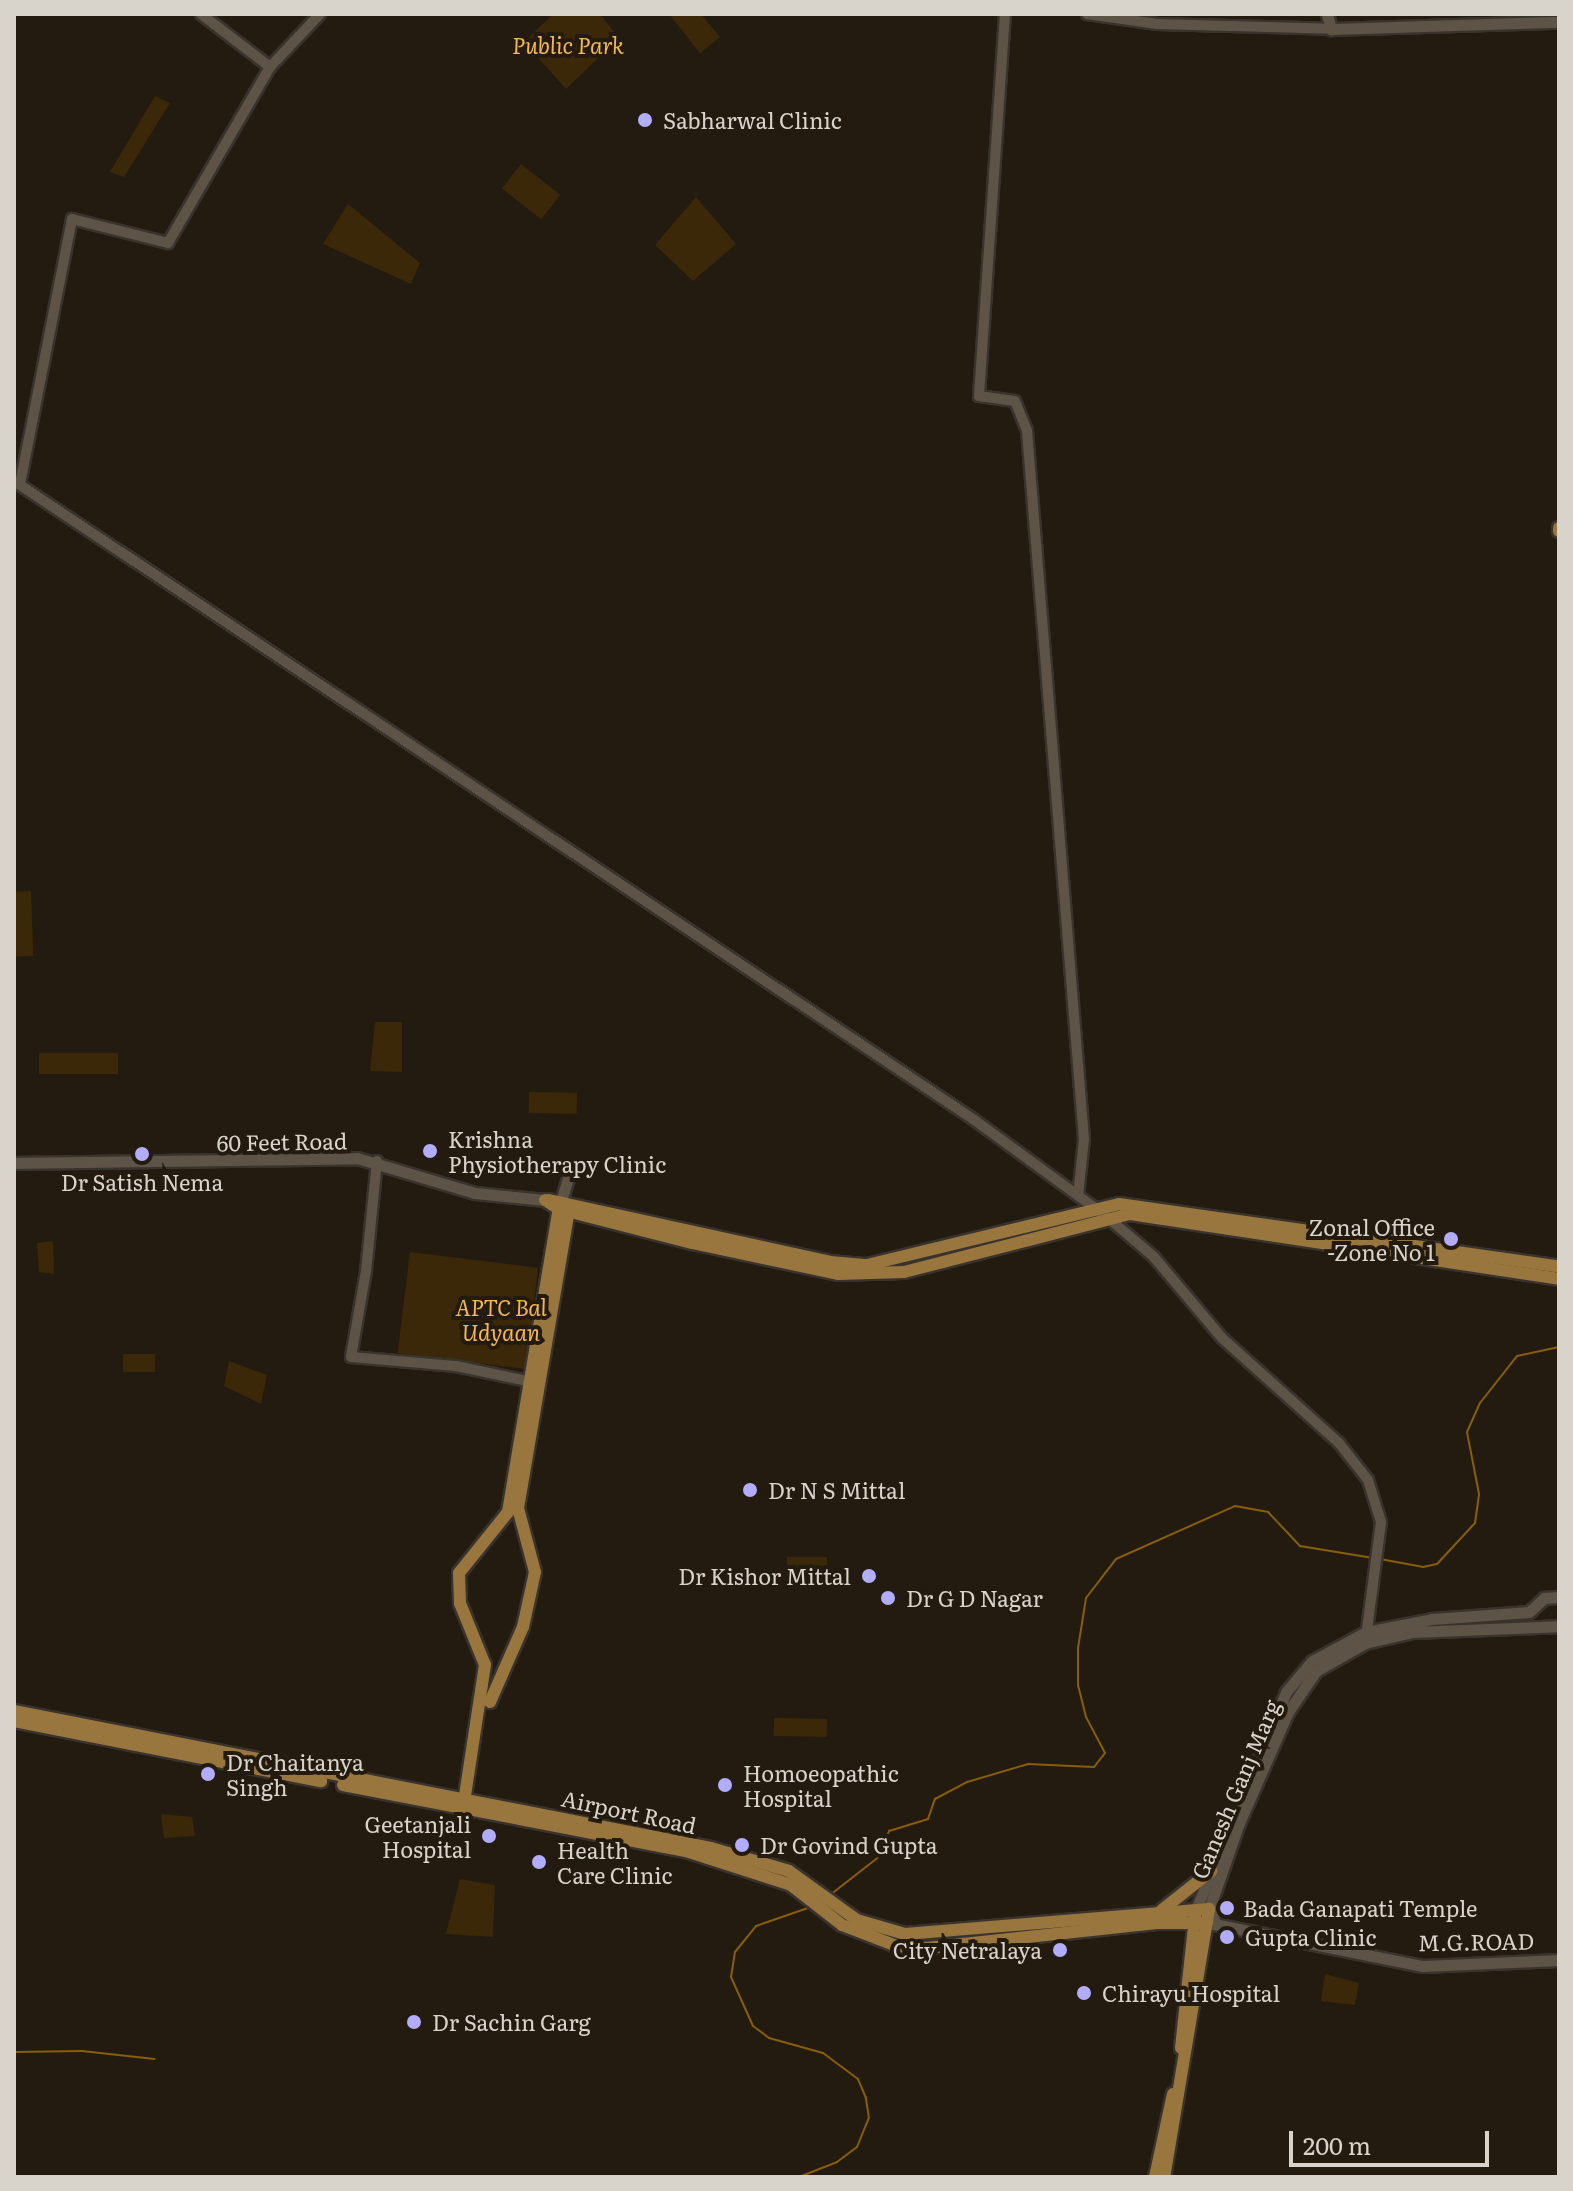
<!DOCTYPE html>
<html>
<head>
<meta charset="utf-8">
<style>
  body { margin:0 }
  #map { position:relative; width:1573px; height:2191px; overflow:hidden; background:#231b0f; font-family:Literata,serif }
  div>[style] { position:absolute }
  .green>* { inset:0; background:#3b2809; transform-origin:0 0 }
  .stream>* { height:2px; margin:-1px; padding:0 1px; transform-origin:1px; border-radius:1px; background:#885d0c }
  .roads { filter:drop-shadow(2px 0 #39332d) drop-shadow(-2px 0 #39332d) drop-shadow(0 2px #39332d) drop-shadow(0 -2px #39332d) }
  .tertiary>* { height:10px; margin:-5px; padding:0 5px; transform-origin:5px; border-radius:5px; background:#5d5346 }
  .secondary>* { height:11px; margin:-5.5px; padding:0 5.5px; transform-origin:5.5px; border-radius:5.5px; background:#5d5346 }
  .primary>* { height:12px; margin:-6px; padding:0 6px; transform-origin:6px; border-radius:6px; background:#99763e }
  .dots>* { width:22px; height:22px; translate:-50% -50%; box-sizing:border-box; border:4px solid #231b0f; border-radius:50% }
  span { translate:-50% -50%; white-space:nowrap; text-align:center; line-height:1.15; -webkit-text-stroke:8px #231b0f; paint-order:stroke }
  .park-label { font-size:22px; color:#f4b656; font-style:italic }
  .poi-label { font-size:22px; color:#d8d3cb }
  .left { translate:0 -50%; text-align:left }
  .right { translate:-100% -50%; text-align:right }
  .street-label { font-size:22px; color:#d8d3cb }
  .frame { position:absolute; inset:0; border:16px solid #d8d3cb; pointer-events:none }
  .scale { position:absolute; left:1289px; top:2131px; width:200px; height:36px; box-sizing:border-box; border:4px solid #d8d3cb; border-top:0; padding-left:10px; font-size:24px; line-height:28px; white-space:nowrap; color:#d8d3cb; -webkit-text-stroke:6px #231b0f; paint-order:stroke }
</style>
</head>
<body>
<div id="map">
  <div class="green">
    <i style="clip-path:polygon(553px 14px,600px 14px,619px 38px,566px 89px,524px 42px)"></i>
    <i style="clip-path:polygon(669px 14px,701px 14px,720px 37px,700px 53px)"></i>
    <i style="clip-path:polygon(155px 96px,170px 103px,124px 177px,110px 172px)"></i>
    <i style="left:521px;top:164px;width:50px;height:31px;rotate:38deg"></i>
    <i style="clip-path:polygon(696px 197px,736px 244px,693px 281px,655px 245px)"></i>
    <i style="clip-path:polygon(348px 204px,420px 263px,411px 284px,323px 244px)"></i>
    <i style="left:31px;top:891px;width:65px;height:17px;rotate:88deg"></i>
    <i style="clip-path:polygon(375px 1022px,402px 1022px,402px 1072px,370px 1071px)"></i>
    <i style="left:39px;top:1053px;width:79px;height:21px"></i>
    <i style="left:529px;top:1092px;width:48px;height:21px;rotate:1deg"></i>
    <i style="clip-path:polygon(53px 1241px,54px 1274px,39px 1272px,37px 1243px)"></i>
    <i style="left:410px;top:1252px;width:129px;height:102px;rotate:7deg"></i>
    <i style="left:123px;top:1354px;width:32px;height:18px"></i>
    <i style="clip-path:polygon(229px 1361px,267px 1375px,261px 1404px,224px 1386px)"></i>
    <i style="clip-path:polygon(787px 1557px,827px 1557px,827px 1581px,787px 1577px)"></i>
    <i style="left:774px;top:1718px;width:53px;height:18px;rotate:1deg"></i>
    <i style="clip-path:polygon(161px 1814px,192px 1817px,195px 1836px,164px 1838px)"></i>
    <i style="clip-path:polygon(460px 1879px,495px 1885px,493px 1937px,446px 1934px)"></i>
    <i style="clip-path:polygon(1325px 1974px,1359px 1983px,1355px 2005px,1321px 2001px)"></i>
  </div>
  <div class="stream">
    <i style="left:1380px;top:1559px;width:44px;rotate:10.5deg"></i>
    <i style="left:1423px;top:1567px;width:14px;rotate:-12deg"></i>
    <i style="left:1437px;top:1564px;width:56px;rotate:-47.2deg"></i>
    <i style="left:1475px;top:1523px;width:29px;rotate:-82deg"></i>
    <i style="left:1479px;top:1494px;width:63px;rotate:-101deg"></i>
    <i style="left:1467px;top:1432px;width:32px;rotate:-66deg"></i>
    <i style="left:1480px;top:1403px;width:60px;rotate:-51.8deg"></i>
    <i style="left:1517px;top:1356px;width:43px;rotate:-12.1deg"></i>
    <i style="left:830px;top:1895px;width:63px;rotate:-38deg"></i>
    <i style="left:880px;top:1856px;width:27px;rotate:-70deg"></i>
    <i style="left:889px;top:1831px;width:41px;rotate:-17.1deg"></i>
    <i style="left:928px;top:1819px;width:21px;rotate:-71deg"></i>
    <i style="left:935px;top:1799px;width:36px;rotate:-28deg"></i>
    <i style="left:967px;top:1782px;width:64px;rotate:-16.4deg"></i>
    <i style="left:1028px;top:1764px;width:66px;rotate:2.6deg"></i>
    <i style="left:1094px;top:1767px;width:18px;rotate:-52deg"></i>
    <i style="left:1105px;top:1753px;width:41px;rotate:-117.8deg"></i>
    <i style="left:1086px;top:1717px;width:32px;rotate:-104deg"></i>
    <i style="left:1078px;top:1686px;width:38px;rotate:-90deg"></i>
    <i style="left:1078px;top:1648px;width:51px;rotate:-80.9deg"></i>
    <i style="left:1086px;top:1598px;width:49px;rotate:-52.4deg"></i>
    <i style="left:1116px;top:1559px;width:130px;rotate:-24deg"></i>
    <i style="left:1235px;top:1506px;width:34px;rotate:10deg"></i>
    <i style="left:1268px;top:1512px;width:47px;rotate:46.7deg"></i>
    <i style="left:1300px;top:1546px;width:74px;rotate:9.3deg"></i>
    <i style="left:14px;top:2052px;width:68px;rotate:-0.8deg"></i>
    <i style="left:82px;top:2051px;width:73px;rotate:6.3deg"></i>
    <i style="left:799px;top:2177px;width:41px;rotate:-21.5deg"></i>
    <i style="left:837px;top:2162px;width:25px;rotate:-37deg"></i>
    <i style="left:857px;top:2147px;width:31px;rotate:-68deg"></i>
    <i style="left:869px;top:2118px;width:20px;rotate:-99deg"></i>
    <i style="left:866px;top:2098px;width:21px;rotate:-113deg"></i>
    <i style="left:858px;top:2079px;width:44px;rotate:-143.4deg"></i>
    <i style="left:823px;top:2053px;width:56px;rotate:-164.5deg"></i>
    <i style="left:769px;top:2038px;width:20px;rotate:-143deg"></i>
    <i style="left:753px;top:2026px;width:54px;rotate:-114.2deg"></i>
    <i style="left:731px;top:1977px;width:25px;rotate:-81deg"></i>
    <i style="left:735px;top:1952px;width:33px;rotate:-51deg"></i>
    <i style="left:756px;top:1926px;width:58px;rotate:-19.1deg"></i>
  </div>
  <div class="roads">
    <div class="tertiary">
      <i style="left:201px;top:14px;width:87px;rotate:37.5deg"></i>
      <i style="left:1005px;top:14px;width:383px;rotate:93.9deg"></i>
      <i style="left:979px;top:396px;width:36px;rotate:8deg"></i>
      <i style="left:1015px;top:401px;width:32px;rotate:68deg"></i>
      <i style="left:1027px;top:431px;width:710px;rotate:85.4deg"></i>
      <i style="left:1084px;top:1139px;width:57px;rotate:96deg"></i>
      <i style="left:1087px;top:14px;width:71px;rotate:8.1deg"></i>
      <i style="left:1157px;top:24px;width:174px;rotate:1.6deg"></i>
      <i style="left:14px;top:481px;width:1152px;rotate:33.63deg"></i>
      <i style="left:973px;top:1119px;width:165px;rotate:36.1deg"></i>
      <i style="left:1106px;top:1216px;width:63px;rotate:40.5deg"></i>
      <i style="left:1154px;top:1257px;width:106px;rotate:50deg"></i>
      <i style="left:1222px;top:1338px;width:157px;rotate:41.9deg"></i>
      <i style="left:1339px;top:1443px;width:47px;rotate:51.9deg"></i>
      <i style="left:1368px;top:1480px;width:44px;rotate:72.8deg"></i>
      <i style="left:1381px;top:1522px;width:116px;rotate:97.4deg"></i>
      <i style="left:20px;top:484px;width:270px;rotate:-78.9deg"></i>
      <i style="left:72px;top:219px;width:99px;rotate:14deg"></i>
      <i style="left:168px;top:243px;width:203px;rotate:-59.9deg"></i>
      <i style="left:270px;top:67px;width:73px;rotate:-46.7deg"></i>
      <i style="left:377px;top:1161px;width:111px;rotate:95.7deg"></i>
      <i style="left:366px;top:1271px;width:87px;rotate:99.9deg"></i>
      <i style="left:351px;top:1357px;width:105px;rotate:4.9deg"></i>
      <i style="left:456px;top:1366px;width:83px;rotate:11.9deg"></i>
    </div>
    <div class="secondary">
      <i style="left:1327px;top:14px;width:16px;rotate:75deg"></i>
      <i style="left:1331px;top:29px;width:228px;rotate:-1.8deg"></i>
      <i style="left:14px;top:1163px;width:343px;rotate:-0.8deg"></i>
      <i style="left:357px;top:1158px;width:123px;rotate:16.5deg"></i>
      <i style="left:475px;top:1193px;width:70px;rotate:5.7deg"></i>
      <i style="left:561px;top:1201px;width:28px;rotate:-73deg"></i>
      <i style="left:1197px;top:1907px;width:233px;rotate:-67.5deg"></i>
      <i style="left:1286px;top:1692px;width:40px;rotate:-50deg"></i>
      <i style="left:1312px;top:1661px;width:61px;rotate:-28.2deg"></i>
      <i style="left:1366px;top:1632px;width:67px;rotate:-11.1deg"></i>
      <i style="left:1432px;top:1619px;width:97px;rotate:-4.1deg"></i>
      <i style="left:1529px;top:1612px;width:21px;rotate:-43deg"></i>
      <i style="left:1544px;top:1598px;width:15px;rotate:-4deg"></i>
      <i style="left:1215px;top:1922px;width:14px;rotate:-115deg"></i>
      <i style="left:1209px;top:1909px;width:91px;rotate:-70.8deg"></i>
      <i style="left:1239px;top:1823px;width:121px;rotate:-66.2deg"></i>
      <i style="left:1288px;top:1712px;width:50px;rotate:-55.7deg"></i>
      <i style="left:1316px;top:1671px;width:56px;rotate:-29.7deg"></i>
      <i style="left:1365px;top:1643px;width:48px;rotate:-13.2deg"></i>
      <i style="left:1412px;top:1632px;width:147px;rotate:-2.3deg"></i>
      <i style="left:1209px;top:1923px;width:218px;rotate:11.4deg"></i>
      <i style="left:1423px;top:1966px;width:136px;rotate:-2.5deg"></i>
    </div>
    <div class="primary">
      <i style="left:1559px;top:528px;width:3px;rotate:90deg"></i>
      <i style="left:545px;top:1200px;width:17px;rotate:33deg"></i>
      <i style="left:559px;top:1209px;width:137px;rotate:14.3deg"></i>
      <i style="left:692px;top:1243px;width:149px;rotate:12deg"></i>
      <i style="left:838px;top:1274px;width:66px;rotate:-1.7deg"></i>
      <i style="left:904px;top:1272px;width:233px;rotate:-14.4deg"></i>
      <i style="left:1130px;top:1214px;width:434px;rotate:8.6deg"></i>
      <i style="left:549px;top:1200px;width:288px;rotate:12.4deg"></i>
      <i style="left:830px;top:1262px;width:37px;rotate:5deg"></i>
      <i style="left:867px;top:1265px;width:259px;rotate:-13.6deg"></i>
      <i style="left:1119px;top:1204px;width:444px;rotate:8.1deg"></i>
      <i style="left:490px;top:1702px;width:82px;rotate:-66.3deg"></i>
      <i style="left:523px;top:1627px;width:56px;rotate:-77.7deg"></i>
      <i style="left:535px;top:1572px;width:66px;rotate:-104.9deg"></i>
      <i style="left:518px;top:1508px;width:307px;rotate:-80.3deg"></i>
      <i style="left:14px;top:1711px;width:710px;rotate:11.12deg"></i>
      <i style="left:711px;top:1848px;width:81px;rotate:16.4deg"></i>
      <i style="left:789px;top:1871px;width:84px;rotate:35.8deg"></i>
      <i style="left:857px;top:1920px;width:50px;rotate:16.3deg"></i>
      <i style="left:905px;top:1934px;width:305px;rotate:-4.7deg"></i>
      <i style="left:1209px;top:1909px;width:272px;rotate:99.5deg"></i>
      <i style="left:14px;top:1721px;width:313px;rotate:11.1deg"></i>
      <i style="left:343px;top:1785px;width:349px;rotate:10.9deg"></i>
      <i style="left:686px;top:1851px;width:110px;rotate:17.9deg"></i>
      <i style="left:791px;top:1885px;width:65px;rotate:38.1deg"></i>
      <i style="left:842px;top:1925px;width:59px;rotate:20.9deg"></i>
      <i style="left:897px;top:1946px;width:29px;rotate:4deg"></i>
      <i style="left:926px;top:1948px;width:232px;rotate:-6.2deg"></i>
      <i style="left:1157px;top:1923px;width:50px"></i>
      <i style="left:464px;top:1802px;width:139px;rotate:-81.3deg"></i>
      <i style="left:485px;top:1665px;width:67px;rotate:-112deg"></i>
      <i style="left:460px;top:1603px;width:30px;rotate:-92deg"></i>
      <i style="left:459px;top:1573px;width:78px;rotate:-51.2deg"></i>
      <i style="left:508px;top:1512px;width:314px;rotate:-80.5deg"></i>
      <i style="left:1162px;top:1910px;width:63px;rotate:-38.5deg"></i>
      <i style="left:1181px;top:2048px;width:133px;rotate:-83.9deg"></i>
      <i style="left:1155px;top:2177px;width:85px;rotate:-77.8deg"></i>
    </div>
  </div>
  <div class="dots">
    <i style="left:645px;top:120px;background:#b1adfa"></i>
    <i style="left:430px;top:1151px;background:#b1adfa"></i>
    <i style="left:142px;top:1154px;background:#b1adfa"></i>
    <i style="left:1451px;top:1239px;background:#b1adfa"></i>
    <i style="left:750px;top:1490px;background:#b1adfa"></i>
    <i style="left:869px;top:1576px;background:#b1adfa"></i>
    <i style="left:888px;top:1598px;background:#b1adfa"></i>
    <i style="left:208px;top:1774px;background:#b1adfa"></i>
    <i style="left:725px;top:1785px;background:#b1adfa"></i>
    <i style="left:489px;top:1836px;background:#b1adfa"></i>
    <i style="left:742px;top:1845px;background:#b1adfa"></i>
    <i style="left:539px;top:1862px;background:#b1adfa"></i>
    <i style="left:1227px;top:1908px;background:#b1adfa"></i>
    <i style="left:1227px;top:1937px;background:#b1adfa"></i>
    <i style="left:1060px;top:1950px;background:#b1adfa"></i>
    <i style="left:1084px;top:1993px;background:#b1adfa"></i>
    <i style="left:414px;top:2022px;background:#b1adfa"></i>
  </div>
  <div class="park-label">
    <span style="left:568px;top:45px">Public Park</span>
    <span style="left:501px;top:1319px">APTC Bal<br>Udyaan</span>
  </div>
  <div class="poi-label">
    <span class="left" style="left:663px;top:120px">Sabharwal Clinic</span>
    <span class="left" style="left:448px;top:1151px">Krishna<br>Physiotherapy Clinic</span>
    <span style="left:142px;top:1182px">Dr Satish Nema</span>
    <span class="right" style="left:1435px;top:1239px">Zonal Office<br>-Zone No 1</span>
    <span class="left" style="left:768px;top:1490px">Dr N S Mittal</span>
    <span class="right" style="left:851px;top:1576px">Dr Kishor Mittal</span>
    <span class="left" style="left:906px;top:1598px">Dr G D Nagar</span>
    <span class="left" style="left:226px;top:1774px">Dr Chaitanya<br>Singh</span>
    <span class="left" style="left:743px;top:1785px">Homoeopathic<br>Hospital</span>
    <span class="right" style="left:471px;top:1836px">Geetanjali<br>Hospital</span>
    <span class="left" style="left:760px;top:1845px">Dr Govind Gupta</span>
    <span class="left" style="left:557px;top:1862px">Health<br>Care Clinic</span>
    <span class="left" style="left:1243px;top:1908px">Bada Ganapati Temple</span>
    <span class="left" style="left:1245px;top:1937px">Gupta Clinic</span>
    <span class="right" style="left:1042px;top:1950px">City Netralaya</span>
    <span class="left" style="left:1102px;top:1993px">Chirayu Hospital</span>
    <span class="left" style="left:432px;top:2022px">Dr Sachin Garg</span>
  </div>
  <div class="street-label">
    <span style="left:282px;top:1141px;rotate:-1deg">60 Feet Road</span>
    <span style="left:1235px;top:1789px;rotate:-67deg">Ganesh Ganj Marg</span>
    <span style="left:629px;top:1811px;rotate:12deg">Airport Road</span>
    <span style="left:1476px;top:1941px;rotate:-1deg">M.G.ROAD</span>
  </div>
  <div class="frame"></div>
  <div class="scale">200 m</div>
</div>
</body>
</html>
